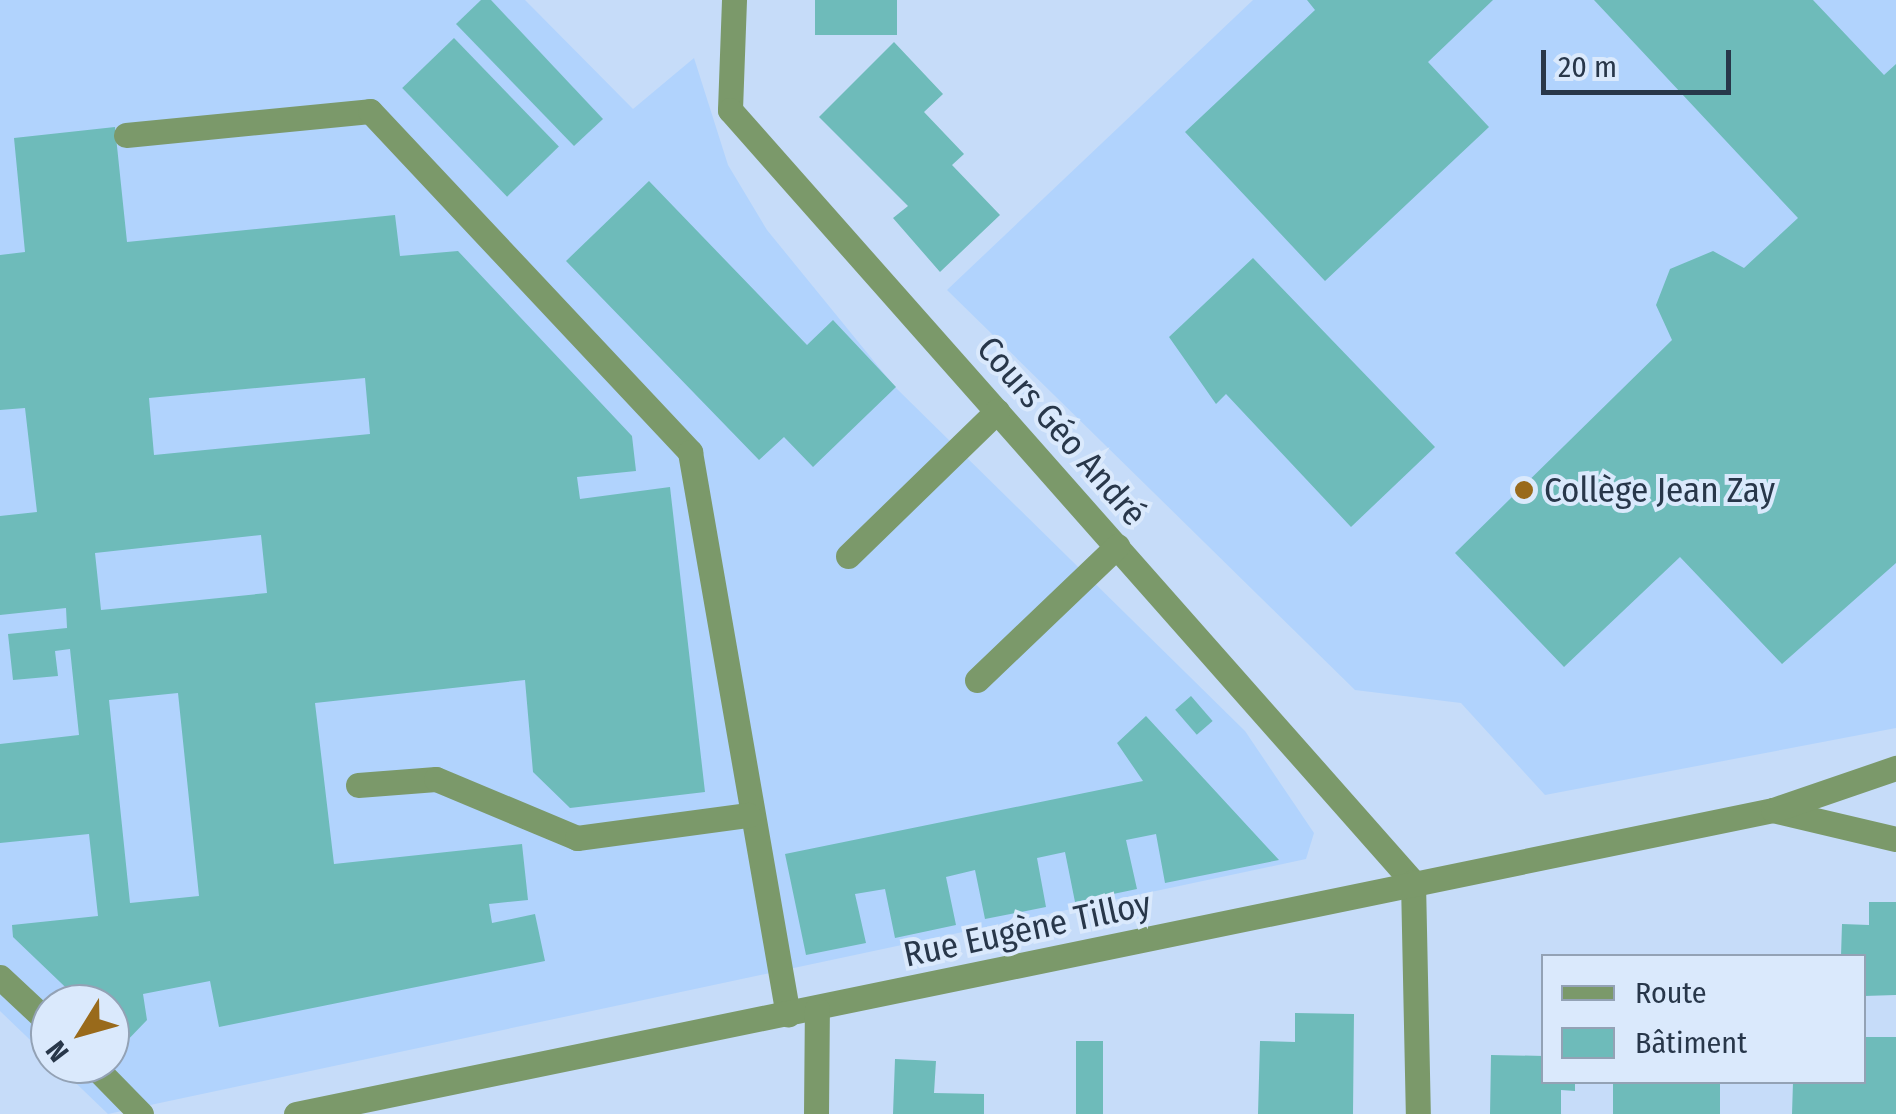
<!DOCTYPE html>
<html>
<head>
<meta charset="utf-8">
<style>
  body { margin:0 }
  #map { position:relative; width:1896px; height:1114px; overflow:hidden; background:#c6dcf9; font-family:"Fira Sans Condensed",sans-serif }
  div>[style] { position:absolute }
  .built>* { inset:0; background:#b1d3fd }
  .building>* { inset:0; background:#6ebbba; transform-origin:0 0 }
  .minor>* { height:25px; margin:-12.5px; padding:0 12.5px; transform-origin:12.5px; border-radius:12.5px; background:#7b996a }
  .dots>* { width:28px; height:28px; translate:-50% -50%; box-sizing:border-box; border:5px solid #dae9fc; border-radius:50% }
  span { translate:-50% -50%; white-space:nowrap; text-align:center; line-height:1.15; -webkit-text-stroke:8px #dae9fc; paint-order:stroke }
  .street-label { font-size:35px; color:#28374a }
  .poi-label { font-size:35px; color:#28374a }
  .left { translate:0 -50%; text-align:left }
  .legend { position:absolute; left:1541px; top:954px; width:325px; height:130px; box-sizing:border-box; background:#dae9fc; border:2px solid #93a2b5; margin:0; padding:12px 18px; list-style:none; font-size:30px; color:#28374a }
  .legend li { display:flex; align-items:center; gap:20px; height:50px }
  .legend b { width:50px; border:2px solid #93a2b5 }
  .north { position:absolute; left:30px; top:984px; width:100px; height:100px; box-sizing:border-box; background:#dae9fc; border:2px solid #93a2b5; border-radius:50%; rotate:233deg; font-size:28px; font-weight:700; line-height:40px; text-align:center; color:#28374a }
  .north::after { content:''; display:block; margin:auto; width:35px; height:45px; background:#996a1b; clip-path:polygon(50% 0,100% 100%,50% 72%,0 100%) }
  .scale { position:absolute; left:1541px; top:50px; width:190px; height:45px; box-sizing:border-box; border:5px solid #28374a; border-top:0; padding-left:12px; font-size:30px; line-height:35px; white-space:nowrap; color:#28374a; -webkit-text-stroke:8px #dae9fc; paint-order:stroke }
</style>
</head>
<body>
<div id="map">
  <div class="built">
    <i style="clip-path:polygon(0 0,525px 0,633px 109px,694px 58px,728px 165px,767px 230px,895px 387px,1245px 731px,1314px 833px,1306px 859px,108px 1114px,56px 1064px,110px 1064px,110px 1004px,50px 1004px,50px 1059px,0 1011px)"></i>
    <i style="clip-path:polygon(1253px 0,1896px 0,1896px 728px,1545px 795px,1461px 703px,1355px 690px,947px 290px)"></i>
  </div>
  <div class="building">
    <i style="clip-path:polygon(481px 0,491px 0,603px 119px,574px 146px,456px 24px)"></i>
    <i style="left:815px;top:0;width:82px;height:35px"></i>
    <i style="clip-path:polygon(1307px 0,1493px 0,1428px 62px,1489px 127px,1325px 281px,1185px 132px,1315px 10px)"></i>
    <i style="clip-path:polygon(1594px 0,1813px 0,1884px 75px,1896px 64px,1896px 563px,1782px 664px,1680px 557px,1564px 667px,1455px 553px,1672px 340px,1656px 305px,1670px 269px,1713px 251px,1744px 268px,1798px 218px)"></i>
    <i style="left:454px;top:38px;width:151px;height:72px;rotate:46deg"></i>
    <i style="clip-path:polygon(894px 42px,943px 94px,924px 112px,964px 154px,952px 165px,1000px 215px,940px 272px,893px 218px,908px 206px,819px 117px)"></i>
    <i style="clip-path:polygon(evenodd,115px 127px,127px 242px,395px 215px,400px 256px,458px 251px,632px 436px,636px 471px,577px 477px,580px 499px,670px 487px,705px 792px,570px 808px,533px 772px,525px 680px,315px 703px,334px 864px,522px 844px,528px 900px,489px 904px,492px 923px,535px 914px,545px 961px,219px 1027px,210px 981px,143px 994px,147px 1020px,120px 1048px,108px 1001px,83px 1004px,13px 937px,12px 925px,98px 916px,89px 834px,0 843px,0 744px,79px 735px,70px 649px,55px 651px,58px 676px,13px 680px,8px 634px,67px 628px,66px 608px,0 615px,0 516px,37px 512px,25px 408px,0 410px,0 255px,25px 252px,14px 138px,115px 127px,365px 378px,370px 434px,154px 455px,149px 398px,365px 378px,115px 127px,261px 535px,267px 593px,101px 610px,95px 553px,261px 535px,115px 127px,178px 693px,199px 896px,130px 903px,109px 700px,178px 693px)"></i>
    <i style="clip-path:polygon(649px 181px,807px 345px,833px 320px,896px 387px,813px 467px,784px 437px,759px 460px,566px 261px)"></i>
    <i style="clip-path:polygon(1253px 258px,1435px 447px,1351px 527px,1226px 394px,1216px 404px,1169px 337px)"></i>
    <i style="left:1191px;top:696px;width:33px;height:21px;rotate:49deg"></i>
    <i style="clip-path:polygon(1146px 716px,1279px 860px,1165px 883px,1156px 834px,1126px 840px,1137px 889px,1075px 902px,1065px 852px,1037px 858px,1046px 907px,985px 919px,975px 870px,946px 877px,956px 925px,895px 938px,885px 889px,855px 894px,866px 943px,806px 955px,785px 854px,1143px 781px,1117px 743px)"></i>
    <i style="clip-path:polygon(1869px 902px,1896px 902px,1896px 995px,1864px 996px,1864px 956px,1841px 956px,1842px 924px,1869px 925px)"></i>
    <i style="clip-path:polygon(1295px 1013px,1354px 1014px,1353px 1114px,1258px 1114px,1260px 1041px,1295px 1042px)"></i>
    <i style="clip-path:polygon(1864px 1037px,1896px 1037px,1896px 1114px,1792px 1114px,1793px 1082px,1864px 1082px)"></i>
    <i style="left:1076px;top:1041px;width:27px;height:73px"></i>
    <i style="clip-path:polygon(1491px 1055px,1544px 1056px,1544px 1082px,1575px 1082px,1575px 1091px,1561px 1090px,1561px 1114px,1490px 1114px)"></i>
    <i style="clip-path:polygon(895px 1059px,936px 1061px,934px 1093px,984px 1094px,984px 1114px,893px 1114px)"></i>
    <i style="left:1613px;top:1082px;width:107px;height:32px"></i>
  </div>
  <div class="minor">
    <i style="left:734px;top:0;width:110px;rotate:92.1deg"></i>
    <i style="left:730px;top:110px;width:1031px;rotate:48.5deg"></i>
    <i style="left:1413px;top:882px;width:232px;rotate:88.8deg"></i>
    <i style="left:126px;top:135px;width:245px;rotate:-5.6deg"></i>
    <i style="left:370px;top:111px;width:468px;rotate:46.8deg"></i>
    <i style="left:690px;top:452px;width:571px;rotate:80.13deg"></i>
    <i style="left:848px;top:556px;width:208px;rotate:-44.2deg"></i>
    <i style="left:977px;top:680px;width:194px;rotate:-43.7deg"></i>
    <i style="left:358px;top:785px;width:78px;rotate:-4.4deg"></i>
    <i style="left:436px;top:779px;width:153px;rotate:22.7deg"></i>
    <i style="left:577px;top:838px;width:173px;rotate:-7.7deg"></i>
    <i style="left:1773px;top:810px;width:126px;rotate:13.3deg"></i>
    <i style="left:0;top:977px;width:69px;rotate:43.2deg"></i>
    <i style="left:92px;top:1064px;width:70px;rotate:45.6deg"></i>
    <i style="left:296px;top:1114px;width:1508px;rotate:-11.63deg"></i>
    <i style="left:1773px;top:810px;width:130px;rotate:-18.9deg"></i>
    <i style="left:816px;top:1114px;width:105px;rotate:-89.5deg"></i>
  </div>
  <div class="dots">
    <i style="left:1524px;top:490px;background:#996a1b"></i>
  </div>
  <div class="street-label">
    <span style="left:1062px;top:431px;rotate:49deg">Cours Géo André</span>
    <span style="left:1027px;top:929px;rotate:-12deg">Rue Eugène Tilloy</span>
  </div>
  <div class="poi-label">
    <span class="left" style="left:1544px;top:490px">Collège Jean Zay</span>
  </div>
  <ul class="legend">
  <li><b style="height:12px;background:#7b996a"></b>Route</li>
  <li><b style="height:28px;background:#6ebbba"></b>Bâtiment</li>
  </ul>
  <div class="north">N</div>
  <div class="scale">20 m</div>
</div>
</body>
</html>
